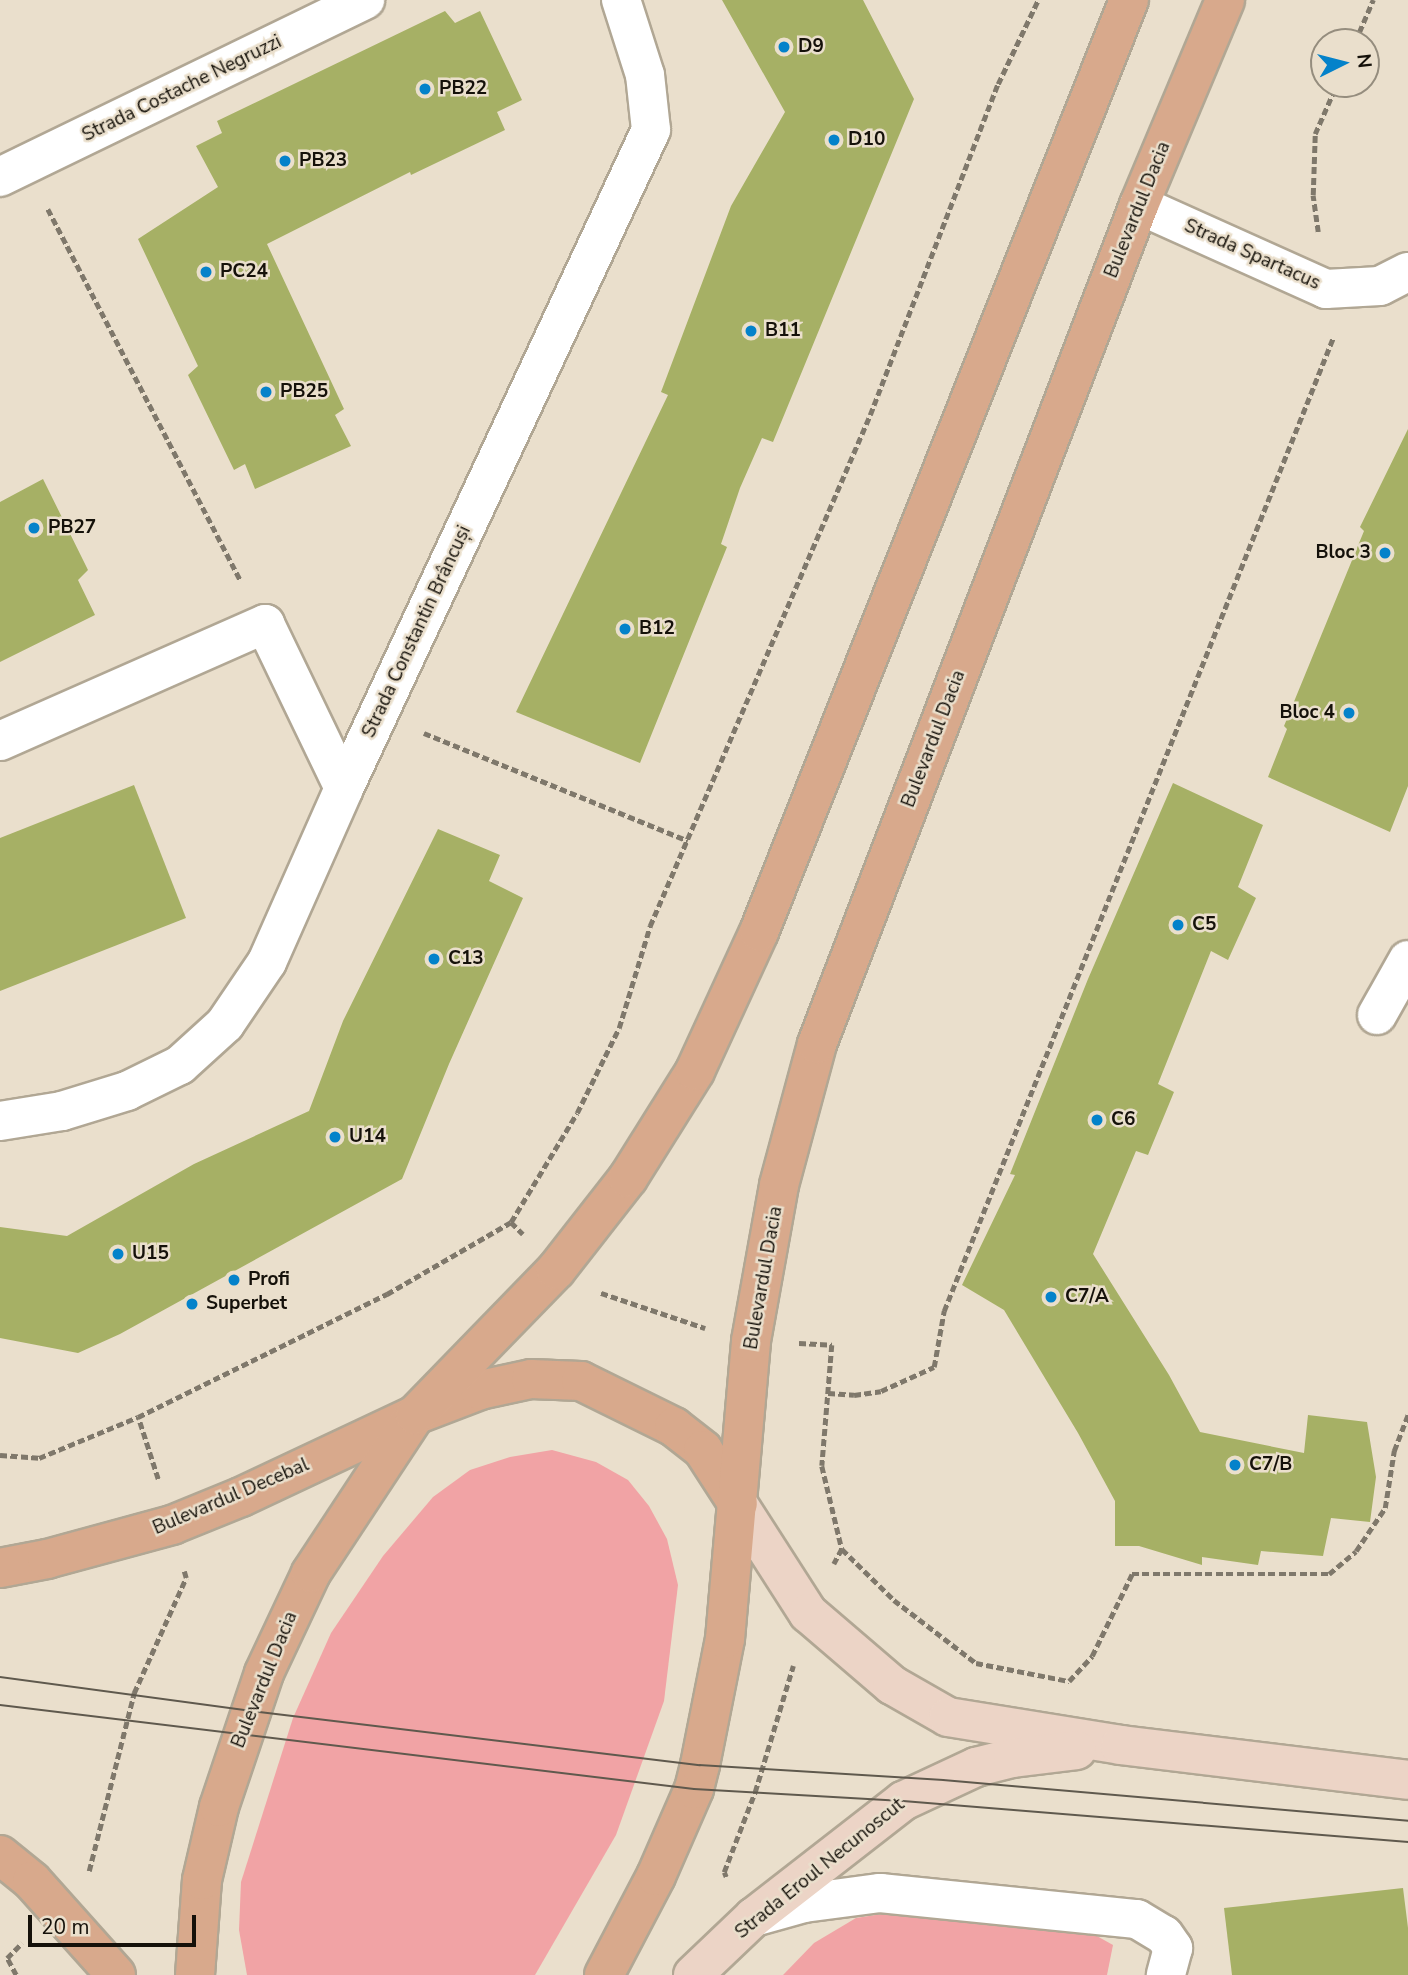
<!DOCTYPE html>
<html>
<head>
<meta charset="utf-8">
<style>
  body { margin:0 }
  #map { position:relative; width:1408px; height:1975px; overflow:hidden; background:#eadfcc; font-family:"Nunito Sans",sans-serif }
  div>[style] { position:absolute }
  .green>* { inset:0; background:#f1a3a5 }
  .building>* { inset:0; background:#a6b065 }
  .path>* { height:4.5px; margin-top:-2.25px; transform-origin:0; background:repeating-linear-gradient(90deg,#7f786b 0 7px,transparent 0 10.5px) }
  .roads { filter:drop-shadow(2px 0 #b1a794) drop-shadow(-2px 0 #b1a794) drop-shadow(0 2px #b1a794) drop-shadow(0 -2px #b1a794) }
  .street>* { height:38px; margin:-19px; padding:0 19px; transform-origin:19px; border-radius:19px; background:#fff }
  .secondary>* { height:38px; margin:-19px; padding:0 19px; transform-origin:19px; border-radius:19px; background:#ecd4c6 }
  .primary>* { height:38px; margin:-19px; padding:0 19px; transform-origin:19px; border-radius:19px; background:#d8a98c }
  .tram>* { height:2px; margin:-1px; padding:0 1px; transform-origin:1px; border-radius:1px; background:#5f594d }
  .dots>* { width:19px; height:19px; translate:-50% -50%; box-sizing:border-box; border:4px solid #eadfcc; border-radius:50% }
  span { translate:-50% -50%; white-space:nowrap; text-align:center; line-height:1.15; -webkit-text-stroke:5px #eadfcc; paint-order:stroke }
  .poi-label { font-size:19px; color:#15110a; font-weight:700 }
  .left { translate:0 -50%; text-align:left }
  .right { translate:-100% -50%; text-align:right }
  .street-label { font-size:19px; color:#15110a }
  .north { position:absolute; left:1310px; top:28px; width:70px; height:70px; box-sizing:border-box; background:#eadfcc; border:2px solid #958d7e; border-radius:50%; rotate:84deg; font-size:19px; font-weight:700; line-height:28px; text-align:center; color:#15110a }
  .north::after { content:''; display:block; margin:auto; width:24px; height:32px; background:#0482ca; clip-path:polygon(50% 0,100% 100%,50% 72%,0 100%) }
  .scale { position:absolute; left:28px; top:1915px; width:168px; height:32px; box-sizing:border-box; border:4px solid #15110a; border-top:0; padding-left:9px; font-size:21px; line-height:24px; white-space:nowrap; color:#15110a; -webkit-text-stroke:5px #eadfcc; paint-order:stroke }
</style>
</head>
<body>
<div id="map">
  <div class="green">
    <i style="clip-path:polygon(552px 1450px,596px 1462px,628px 1480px,649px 1506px,667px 1539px,678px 1585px,664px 1701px,616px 1835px,535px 1975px,247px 1975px,239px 1930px,241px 1882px,293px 1718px,331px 1633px,383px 1556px,433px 1497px,470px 1470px,510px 1457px)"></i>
    <i style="clip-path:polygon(908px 1910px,1086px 1930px,1113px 1945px,1107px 1975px,783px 1975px,814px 1943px,856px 1918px)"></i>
  </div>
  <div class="building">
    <i style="clip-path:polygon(722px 0,863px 0,914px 99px,773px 442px,762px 438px,740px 488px,721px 544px,727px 547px,640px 763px,516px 712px,668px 395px,661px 392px,731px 206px,785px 112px)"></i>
    <i style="clip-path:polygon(445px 11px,455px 23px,480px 11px,522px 100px,497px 112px,505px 130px,411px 175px,410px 172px,267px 244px,344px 409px,335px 415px,351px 446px,255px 489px,245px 464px,234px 470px,188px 375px,198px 366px,138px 239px,218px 187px,196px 146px,222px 133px,217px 121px)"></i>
    <i style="clip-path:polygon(1408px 429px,1408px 786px,1390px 832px,1268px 777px,1287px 729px,1284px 726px,1364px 531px,1360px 527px)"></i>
    <i style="clip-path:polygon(43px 479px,88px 570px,78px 580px,95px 615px,0 662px,0 502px)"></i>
    <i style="clip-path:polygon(1173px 783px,1263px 825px,1238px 887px,1256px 898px,1228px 960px,1211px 951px,1158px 1084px,1174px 1092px,1148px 1155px,1136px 1151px,1093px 1254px,1169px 1375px,1200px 1432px,1304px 1453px,1308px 1415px,1367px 1422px,1376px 1477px,1370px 1522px,1331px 1518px,1323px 1556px,1261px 1551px,1258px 1565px,1202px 1557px,1202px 1565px,1139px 1546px,1115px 1546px,1115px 1501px,1078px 1433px,1004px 1310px,962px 1285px,1015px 1175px,1010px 1174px,1088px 979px)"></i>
    <i style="clip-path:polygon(134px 785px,186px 918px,0 991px,0 838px)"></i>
    <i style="clip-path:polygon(438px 829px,500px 855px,489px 881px,523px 898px,449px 1064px,402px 1179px,120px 1334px,78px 1353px,0 1338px,0 1227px,67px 1236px,194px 1164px,309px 1111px,343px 1021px)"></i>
    <i style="clip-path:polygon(1403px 1888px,1408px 1928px,1408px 1975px,1232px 1975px,1224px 1908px)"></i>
  </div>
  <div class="path">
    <i style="left:1355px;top:42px;width:46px;rotate:-66.8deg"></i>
    <i style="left:48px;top:209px;width:418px;rotate:62.6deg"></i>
    <i style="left:1318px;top:232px;width:37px;rotate:-98deg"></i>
    <i style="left:1313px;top:195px;width:61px;rotate:-88.1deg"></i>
    <i style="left:1315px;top:134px;width:55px;rotate:-66.3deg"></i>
    <i style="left:424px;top:733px;width:285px;rotate:22.2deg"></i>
    <i style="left:511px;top:1222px;width:127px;rotate:-58.8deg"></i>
    <i style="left:577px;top:1113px;width:95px;rotate:-63.7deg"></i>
    <i style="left:619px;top:1028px;width:107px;rotate:-73.1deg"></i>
    <i style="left:650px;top:926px;width:556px;rotate:-66.71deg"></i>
    <i style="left:870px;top:415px;width:355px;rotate:-68.9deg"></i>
    <i style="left:998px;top:84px;width:93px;rotate:-64.5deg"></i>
    <i style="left:601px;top:1293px;width:110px;rotate:18.6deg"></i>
    <i style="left:799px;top:1343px;width:33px;rotate:3deg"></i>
    <i style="left:832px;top:1345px;width:121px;rotate:94.7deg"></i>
    <i style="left:822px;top:1466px;width:85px;rotate:76.5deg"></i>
    <i style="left:842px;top:1549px;width:17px;rotate:118deg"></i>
    <i style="left:828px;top:1393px;width:26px;rotate:4deg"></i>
    <i style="left:854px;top:1395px;width:27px;rotate:-8deg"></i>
    <i style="left:881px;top:1391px;width:58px;rotate:-24.4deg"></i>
    <i style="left:934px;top:1367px;width:57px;rotate:-79.9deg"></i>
    <i style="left:944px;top:1311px;width:1048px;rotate:-68.21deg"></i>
    <i style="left:0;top:1455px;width:39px;rotate:4deg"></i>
    <i style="left:39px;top:1458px;width:107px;rotate:-22.5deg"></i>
    <i style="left:158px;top:1479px;width:65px;rotate:-107.9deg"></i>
    <i style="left:138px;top:1417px;width:278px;rotate:-26.3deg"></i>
    <i style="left:387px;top:1294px;width:143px;rotate:-30.1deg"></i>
    <i style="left:511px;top:1222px;width:17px;rotate:45deg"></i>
    <i style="left:842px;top:1549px;width:73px;rotate:44.4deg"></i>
    <i style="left:894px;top:1600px;width:103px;rotate:37.5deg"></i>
    <i style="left:976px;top:1663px;width:95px;rotate:11deg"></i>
    <i style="left:1069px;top:1681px;width:34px;rotate:-47deg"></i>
    <i style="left:1092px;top:1656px;width:91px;rotate:-64deg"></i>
    <i style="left:1132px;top:1574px;width:197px"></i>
    <i style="left:1329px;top:1574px;width:35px;rotate:-40deg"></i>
    <i style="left:1356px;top:1551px;width:52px;rotate:-56deg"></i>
    <i style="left:1385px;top:1508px;width:58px;rotate:-81deg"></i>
    <i style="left:1394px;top:1451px;width:39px;rotate:-69deg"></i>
    <i style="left:89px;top:1871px;width:184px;rotate:-75.8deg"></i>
    <i style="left:134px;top:1693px;width:126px;rotate:-65.7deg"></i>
    <i style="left:186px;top:1578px;width:7px;rotate:-106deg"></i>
    <i style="left:726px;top:1877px;width:5px;rotate:-112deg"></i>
    <i style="left:724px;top:1872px;width:86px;rotate:-68.8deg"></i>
    <i style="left:755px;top:1792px;width:132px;rotate:-73.2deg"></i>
    <i style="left:16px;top:1975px;width:19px;rotate:-118deg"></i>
    <i style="left:7px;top:1958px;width:21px;rotate:-45deg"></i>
  </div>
  <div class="roads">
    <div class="street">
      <i style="left:0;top:177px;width:406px;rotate:-25.9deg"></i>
      <i style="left:1139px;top:205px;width:205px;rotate:24.2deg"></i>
      <i style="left:1326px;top:289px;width:54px;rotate:-3.2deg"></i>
      <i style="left:1380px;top:286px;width:31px;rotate:-27deg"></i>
      <i style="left:0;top:741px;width:290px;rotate:-23.8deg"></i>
      <i style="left:265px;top:624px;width:182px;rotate:64.3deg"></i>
      <i style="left:1377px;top:1015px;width:63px;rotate:-60.6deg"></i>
      <i style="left:0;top:1121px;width:63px;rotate:-9.2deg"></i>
      <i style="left:62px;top:1111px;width:68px;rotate:-17.1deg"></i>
      <i style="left:127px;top:1091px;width:59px;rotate:-26.1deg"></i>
      <i style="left:180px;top:1065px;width:61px;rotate:-42.3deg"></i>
      <i style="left:225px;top:1024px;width:75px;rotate:-55.9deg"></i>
      <i style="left:267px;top:962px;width:190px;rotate:-66.1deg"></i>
      <i style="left:344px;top:788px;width:726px;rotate:-64.99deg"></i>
      <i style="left:651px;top:130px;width:55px;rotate:-96.2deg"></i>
      <i style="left:645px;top:75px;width:79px;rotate:-107.7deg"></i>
      <i style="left:754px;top:1917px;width:52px;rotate:-15.6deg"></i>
      <i style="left:804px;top:1903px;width:77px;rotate:-7.5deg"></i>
      <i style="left:880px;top:1893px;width:258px;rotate:5.8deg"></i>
      <i style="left:1137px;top:1919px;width:31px;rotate:31deg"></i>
      <i style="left:1164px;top:1935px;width:16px;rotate:55deg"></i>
      <i style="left:1173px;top:1948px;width:28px;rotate:105deg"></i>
    </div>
    <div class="secondary">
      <i style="left:738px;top:1504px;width:130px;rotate:57.3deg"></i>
      <i style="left:808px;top:1613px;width:111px;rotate:40.6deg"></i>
      <i style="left:892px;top:1685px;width:64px;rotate:29.7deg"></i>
      <i style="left:948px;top:1717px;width:174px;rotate:9.2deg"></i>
      <i style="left:1120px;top:1745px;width:290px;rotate:6.9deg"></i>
      <i style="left:693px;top:1975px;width:84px;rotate:-43.6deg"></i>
      <i style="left:754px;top:1917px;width:189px;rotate:-37.9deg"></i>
      <i style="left:903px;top:1801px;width:81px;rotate:-25deg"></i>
      <i style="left:976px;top:1767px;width:38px;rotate:-14deg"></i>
      <i style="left:1013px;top:1758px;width:64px;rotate:-7.1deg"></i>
    </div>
    <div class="primary">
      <i style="left:0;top:1568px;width:48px;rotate:-10.8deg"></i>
      <i style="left:47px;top:1559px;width:130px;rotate:-15.2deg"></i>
      <i style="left:172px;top:1525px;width:74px;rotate:-22.1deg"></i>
      <i style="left:241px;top:1497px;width:192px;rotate:-25.2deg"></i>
      <i style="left:415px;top:1415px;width:70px;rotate:-21deg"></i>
      <i style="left:480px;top:1390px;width:52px;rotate:-12.2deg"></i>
      <i style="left:531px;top:1379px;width:50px;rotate:2.3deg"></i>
      <i style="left:581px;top:1381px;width:104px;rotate:26.3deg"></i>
      <i style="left:674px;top:1427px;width:37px;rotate:38deg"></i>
      <i style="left:703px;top:1450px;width:64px;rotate:57.1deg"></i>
      <i style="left:0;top:1855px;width:41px;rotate:39.1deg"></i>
      <i style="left:32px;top:1881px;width:126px;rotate:48.2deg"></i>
      <i style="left:195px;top:1975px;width:95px;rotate:-85.8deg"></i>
      <i style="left:202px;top:1880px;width:75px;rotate:-76.9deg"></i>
      <i style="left:219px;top:1807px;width:141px;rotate:-71.4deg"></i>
      <i style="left:264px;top:1673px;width:110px;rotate:-64.8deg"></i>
      <i style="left:311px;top:1573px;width:189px;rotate:-56.6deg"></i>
      <i style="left:415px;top:1415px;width:202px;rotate:-45.8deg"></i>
      <i style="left:556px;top:1270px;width:117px;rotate:-52deg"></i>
      <i style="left:628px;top:1178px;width:126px;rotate:-57.9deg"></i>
      <i style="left:695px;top:1071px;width:153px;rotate:-65.3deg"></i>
      <i style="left:759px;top:932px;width:1003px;rotate:-68.35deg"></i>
      <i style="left:604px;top:1975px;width:112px;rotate:-62.3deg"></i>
      <i style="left:656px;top:1876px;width:95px;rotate:-66.4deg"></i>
      <i style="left:694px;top:1789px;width:25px;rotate:-76deg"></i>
      <i style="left:700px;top:1765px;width:128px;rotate:-78.8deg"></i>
      <i style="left:725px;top:1639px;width:299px;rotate:-85deg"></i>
      <i style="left:751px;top:1341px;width:158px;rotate:-79.8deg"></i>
      <i style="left:779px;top:1185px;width:146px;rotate:-74.9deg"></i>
      <i style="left:817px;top:1044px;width:899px;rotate:-69deg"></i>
      <i style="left:1139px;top:205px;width:222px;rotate:-67.2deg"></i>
    </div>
  </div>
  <div class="tram">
    <i style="left:0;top:1677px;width:253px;rotate:7.7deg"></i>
    <i style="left:251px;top:1711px;width:452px;rotate:6.9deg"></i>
    <i style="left:700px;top:1765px;width:243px;rotate:3.5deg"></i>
    <i style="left:943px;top:1780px;width:467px;rotate:5deg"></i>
    <i style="left:0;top:1705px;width:699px;rotate:6.9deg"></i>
    <i style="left:694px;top:1789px;width:209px;rotate:3.3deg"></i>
    <i style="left:903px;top:1801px;width:507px;rotate:4.64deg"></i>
  </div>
  <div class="dots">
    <i style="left:784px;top:47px;background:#0482ca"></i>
    <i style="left:425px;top:89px;background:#0482ca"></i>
    <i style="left:834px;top:140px;background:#0482ca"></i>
    <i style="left:285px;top:161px;background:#0482ca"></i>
    <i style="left:206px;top:272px;background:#0482ca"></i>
    <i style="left:751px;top:331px;background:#0482ca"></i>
    <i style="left:266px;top:392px;background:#0482ca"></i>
    <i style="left:34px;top:528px;background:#0482ca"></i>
    <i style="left:1385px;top:553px;background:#0482ca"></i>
    <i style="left:625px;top:629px;background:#0482ca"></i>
    <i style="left:1349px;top:713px;background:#0482ca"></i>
    <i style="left:1178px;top:925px;background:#0482ca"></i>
    <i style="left:434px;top:959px;background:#0482ca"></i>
    <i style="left:1097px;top:1120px;background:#0482ca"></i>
    <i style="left:335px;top:1137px;background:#0482ca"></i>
    <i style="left:118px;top:1254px;background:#0482ca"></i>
    <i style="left:234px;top:1280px;background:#0482ca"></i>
    <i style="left:1051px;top:1297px;background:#0482ca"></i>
    <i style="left:192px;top:1304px;background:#0482ca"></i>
    <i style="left:1235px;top:1465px;background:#0482ca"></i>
  </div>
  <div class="poi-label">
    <span class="left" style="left:798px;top:47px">D9</span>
    <span class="left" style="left:439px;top:89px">PB22</span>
    <span class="left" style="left:848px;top:140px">D10</span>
    <span class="left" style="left:299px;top:161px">PB23</span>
    <span class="left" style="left:220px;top:272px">PC24</span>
    <span class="left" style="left:765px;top:331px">B11</span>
    <span class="left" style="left:280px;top:392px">PB25</span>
    <span class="left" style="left:48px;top:528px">PB27</span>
    <span class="right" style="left:1371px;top:553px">Bloc 3</span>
    <span class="left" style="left:639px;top:629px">B12</span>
    <span class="right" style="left:1335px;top:713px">Bloc 4</span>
    <span class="left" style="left:1192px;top:925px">C5</span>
    <span class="left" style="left:448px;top:959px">C13</span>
    <span class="left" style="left:1111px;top:1120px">C6</span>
    <span class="left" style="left:349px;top:1137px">U14</span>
    <span class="left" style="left:132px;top:1254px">U15</span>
    <span class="left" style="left:248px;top:1280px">Profi</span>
    <span class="left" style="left:1065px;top:1297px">C7/A</span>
    <span class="left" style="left:206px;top:1304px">Superbet</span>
    <span class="left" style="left:1249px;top:1465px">C7/B</span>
  </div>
  <div class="street-label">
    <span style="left:182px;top:89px;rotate:-26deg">Strada Costache Negruzzi</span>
    <span style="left:1138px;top:210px;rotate:-68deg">Bulevardul Dacia</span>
    <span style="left:1252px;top:255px;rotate:24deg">Strada Spartacus</span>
    <span style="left:417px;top:632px;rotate:-65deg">Strada Constantin Brâncuși</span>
    <span style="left:934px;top:739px;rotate:-69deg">Bulevardul Dacia</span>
    <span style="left:764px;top:1278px;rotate:-80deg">Bulevardul Dacia</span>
    <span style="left:231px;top:1497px;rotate:-23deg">Bulevardul Decebal</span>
    <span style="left:265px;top:1680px;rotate:-68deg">Bulevardul Dacia</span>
    <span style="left:820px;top:1869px;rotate:-39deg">Strada Eroul Necunoscut</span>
  </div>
  <div class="north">N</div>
  <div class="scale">20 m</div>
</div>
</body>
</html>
